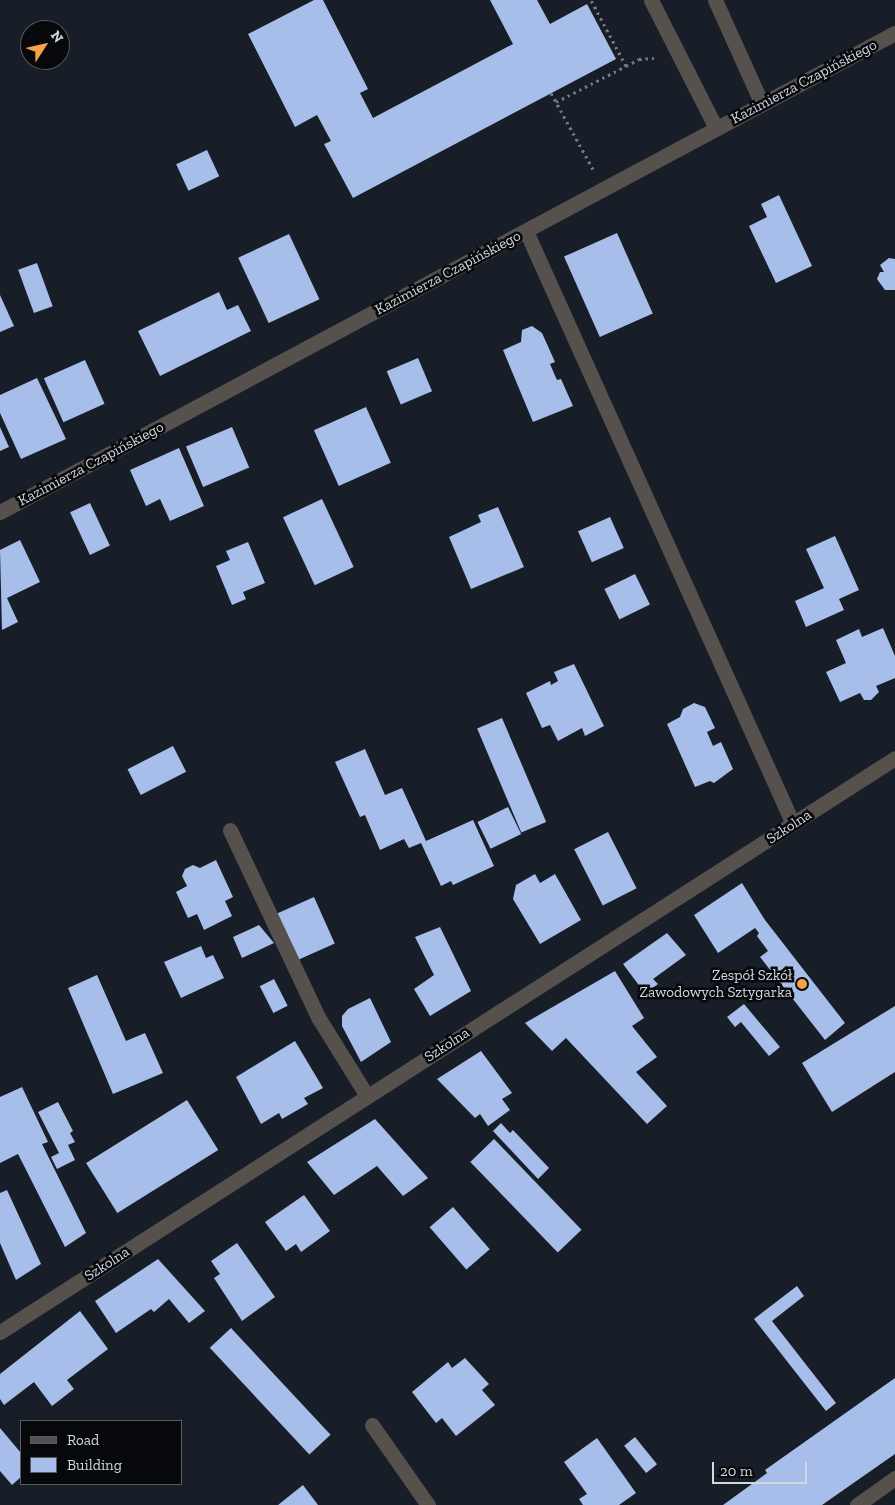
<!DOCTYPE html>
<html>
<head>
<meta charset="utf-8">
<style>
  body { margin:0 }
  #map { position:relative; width:895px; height:1505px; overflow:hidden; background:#181e28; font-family:"Zilla Slab",serif }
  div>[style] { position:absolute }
  .building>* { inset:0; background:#a6bee9; transform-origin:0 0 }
  .path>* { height:3px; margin-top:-1.5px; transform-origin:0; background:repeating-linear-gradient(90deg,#757a82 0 2.5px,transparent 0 6.5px) }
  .lane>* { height:15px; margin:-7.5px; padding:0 7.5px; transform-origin:7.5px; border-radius:7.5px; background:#56514c }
  .street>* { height:15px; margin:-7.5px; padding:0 7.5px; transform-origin:7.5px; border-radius:7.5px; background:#56514c }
  .dots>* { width:14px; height:14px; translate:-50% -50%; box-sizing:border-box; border:2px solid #06080c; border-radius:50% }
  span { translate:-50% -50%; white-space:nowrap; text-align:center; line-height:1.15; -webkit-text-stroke:5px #06080c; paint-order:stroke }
  .street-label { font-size:15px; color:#d3d7de }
  .poi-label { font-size:15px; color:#d3d7de }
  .right { translate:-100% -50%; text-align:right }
  .legend { position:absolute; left:20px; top:1420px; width:162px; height:65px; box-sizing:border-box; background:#06080c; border:1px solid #585b60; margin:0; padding:6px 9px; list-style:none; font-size:15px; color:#d3d7de }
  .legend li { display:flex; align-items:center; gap:10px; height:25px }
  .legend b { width:25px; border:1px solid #585b60 }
  .north { position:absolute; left:20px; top:20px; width:50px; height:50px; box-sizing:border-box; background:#06080c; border:1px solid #585b60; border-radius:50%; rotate:55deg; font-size:14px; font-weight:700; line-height:20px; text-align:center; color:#d3d7de }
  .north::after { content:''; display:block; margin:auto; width:18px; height:22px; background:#f6a248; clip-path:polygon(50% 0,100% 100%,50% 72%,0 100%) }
  .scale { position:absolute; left:712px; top:1462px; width:95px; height:22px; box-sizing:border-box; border:2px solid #d3d7de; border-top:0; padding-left:6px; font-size:15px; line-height:18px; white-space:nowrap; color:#d3d7de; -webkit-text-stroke:4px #06080c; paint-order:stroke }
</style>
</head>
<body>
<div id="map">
  <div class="building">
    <i style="clip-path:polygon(314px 0,323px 0,368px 89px,360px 93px,373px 118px,513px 44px,490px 0,537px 0,550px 24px,587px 4px,616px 59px,353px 198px,324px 144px,331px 141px,317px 115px,295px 127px,248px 34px)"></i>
    <i style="left:207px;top:150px;width:29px;height:34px;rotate:65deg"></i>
    <i style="clip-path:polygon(779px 195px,812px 266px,776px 283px,749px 226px,767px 217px,761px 204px)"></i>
    <i style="left:617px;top:233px;width:88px;height:58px;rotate:66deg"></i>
    <i style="left:289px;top:234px;width:72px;height:56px;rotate:65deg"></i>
    <i style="clip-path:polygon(889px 258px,895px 259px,895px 290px,885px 290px,877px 279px,880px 272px,884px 272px,880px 265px)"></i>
    <i style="left:37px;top:263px;width:46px;height:20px;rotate:70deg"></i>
    <i style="clip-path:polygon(219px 292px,227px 310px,238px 305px,251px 331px,160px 376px,138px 331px)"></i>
    <i style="clip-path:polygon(0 295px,14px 326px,0 332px)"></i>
    <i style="clip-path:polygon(532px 326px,542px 333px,555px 362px,550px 364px,557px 380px,561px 379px,573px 406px,533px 422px,503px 350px,521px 342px,522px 330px)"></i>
    <i style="left:418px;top:358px;width:36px;height:34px;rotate:67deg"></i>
    <i style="left:85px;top:360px;width:48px;height:45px;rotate:66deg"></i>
    <i style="clip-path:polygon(37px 378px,66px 439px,21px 459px,0 413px,0 395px)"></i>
    <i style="left:366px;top:407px;width:61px;height:57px;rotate:66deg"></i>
    <i style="clip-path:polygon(0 427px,9px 447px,0 451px)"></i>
    <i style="left:232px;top:427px;width:44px;height:50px;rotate:67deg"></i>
    <i style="clip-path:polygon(179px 448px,204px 506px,170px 521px,160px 499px,146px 506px,130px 470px)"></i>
    <i style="left:322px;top:499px;width:75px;height:43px;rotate:65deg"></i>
    <i style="left:90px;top:503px;width:47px;height:22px;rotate:65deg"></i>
    <i style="clip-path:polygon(498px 507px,524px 567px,471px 589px,449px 537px,481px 522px,478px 515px)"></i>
    <i style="left:610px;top:517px;width:34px;height:35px;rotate:66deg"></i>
    <i style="clip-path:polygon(835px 536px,859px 590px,839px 599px,844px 610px,806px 627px,795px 601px,824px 588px,806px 549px)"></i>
    <i style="clip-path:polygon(20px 540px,40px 582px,7px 598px,18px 622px,2px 630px,0 550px)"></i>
    <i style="clip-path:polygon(248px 542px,265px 583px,243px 592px,246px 599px,232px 605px,216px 566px,230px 560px,226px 551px)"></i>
    <i style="left:635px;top:574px;width:34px;height:34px;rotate:64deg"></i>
    <i style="clip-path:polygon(883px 628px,895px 656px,895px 678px,876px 686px,879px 692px,871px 700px,864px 700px,860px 693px,840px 702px,826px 672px,846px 663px,836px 640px,859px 629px,862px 637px)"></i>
    <i style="clip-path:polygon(574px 664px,604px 726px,585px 736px,582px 728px,558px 741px,550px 725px,542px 728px,526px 693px,550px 681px,551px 685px,558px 681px,554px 672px)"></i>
    <i style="clip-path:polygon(694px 703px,705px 707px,715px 728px,707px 732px,713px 746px,721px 742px,733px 769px,714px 783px,710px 781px,695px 787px,667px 724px,680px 717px,683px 709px)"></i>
    <i style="left:502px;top:718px;width:113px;height:27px;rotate:67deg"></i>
    <i style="left:173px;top:746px;width:29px;height:51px;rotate:63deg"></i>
    <i style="clip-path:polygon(365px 749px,385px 795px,402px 788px,426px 841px,473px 820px,494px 866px,453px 885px,451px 881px,441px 886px,421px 843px,409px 848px,404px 839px,380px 850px,365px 815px,360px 817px,335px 762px)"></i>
    <i style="left:508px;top:807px;width:30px;height:34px;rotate:64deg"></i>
    <i style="left:608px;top:832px;width:63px;height:38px;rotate:63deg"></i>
    <i style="clip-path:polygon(216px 860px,233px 897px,225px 901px,232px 916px,204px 930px,197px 914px,188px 918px,176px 892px,187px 886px,182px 876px,185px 869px,193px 865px,200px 868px)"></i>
    <i style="clip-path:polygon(535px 874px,540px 883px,555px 874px,581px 920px,540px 944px,513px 899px,516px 885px)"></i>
    <i style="clip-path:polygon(742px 883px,765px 920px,845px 1023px,825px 1040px,760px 957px,768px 951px,757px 936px,759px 933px,755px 928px,718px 953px,694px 915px)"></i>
    <i style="left:314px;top:897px;width:51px;height:41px;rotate:66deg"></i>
    <i style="clip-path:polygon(259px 925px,274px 943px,242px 958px,233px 937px)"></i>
    <i style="clip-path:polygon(440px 927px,471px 991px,430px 1016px,414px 989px,434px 975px,415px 937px)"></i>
    <i style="clip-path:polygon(667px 933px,686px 955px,653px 979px,658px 984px,650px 990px,646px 985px,641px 988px,623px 964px)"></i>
    <i style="clip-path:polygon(201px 946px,206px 958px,213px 955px,224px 978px,181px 998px,164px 962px)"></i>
    <i style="clip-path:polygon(615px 971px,644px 1018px,632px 1026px,657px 1057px,636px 1072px,667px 1106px,647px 1124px,566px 1038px,552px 1051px,525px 1023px)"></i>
    <i style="clip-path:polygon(97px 975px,126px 1041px,145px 1033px,163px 1073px,113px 1094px,68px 988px)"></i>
    <i style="left:274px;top:979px;width:30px;height:16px;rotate:63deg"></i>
    <i style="clip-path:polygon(370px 998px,391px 1042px,361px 1062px,342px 1026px,342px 1016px,348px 1009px)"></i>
    <i style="clip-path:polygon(744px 1004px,780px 1047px,769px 1056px,741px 1022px,735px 1027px,727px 1017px)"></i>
    <i style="clip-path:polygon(895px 1006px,895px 1072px,832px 1112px,802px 1063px)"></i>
    <i style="clip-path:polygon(295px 1041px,323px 1088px,304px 1098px,308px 1104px,282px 1119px,279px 1113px,261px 1124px,236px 1077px)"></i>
    <i style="clip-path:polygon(481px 1051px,512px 1093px,502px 1099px,510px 1110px,488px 1126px,480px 1114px,475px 1118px,437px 1079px)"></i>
    <i style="clip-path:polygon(22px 1087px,48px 1142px,42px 1144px,86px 1233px,65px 1247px,18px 1154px,0 1163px,0 1097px)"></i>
    <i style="left:187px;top:1100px;width:59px;height:119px;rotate:58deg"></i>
    <i style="clip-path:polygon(58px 1102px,73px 1131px,70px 1133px,75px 1142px,68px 1145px,75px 1160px,57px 1169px,51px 1157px,59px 1153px,38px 1112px)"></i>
    <i style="clip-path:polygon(375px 1119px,428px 1178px,403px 1196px,377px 1166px,334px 1195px,307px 1162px)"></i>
    <i style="clip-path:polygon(501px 1123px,510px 1133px,513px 1130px,549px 1168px,538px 1179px,493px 1131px)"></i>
    <i style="left:494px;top:1139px;width:126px;height:33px;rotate:46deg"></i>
    <i style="clip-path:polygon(7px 1190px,41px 1264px,16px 1280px,0 1243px,0 1193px)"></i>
    <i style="clip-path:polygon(304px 1195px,330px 1231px,301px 1252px,296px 1244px,286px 1251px,265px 1222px)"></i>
    <i style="left:453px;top:1207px;width:56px;height:31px;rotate:49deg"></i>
    <i style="clip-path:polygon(237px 1243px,275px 1297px,242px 1321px,214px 1278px,220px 1274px,211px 1261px)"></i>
    <i style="clip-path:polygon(158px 1259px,205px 1311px,189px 1323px,169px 1299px,154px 1312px,151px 1309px,116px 1333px,95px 1301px)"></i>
    <i style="clip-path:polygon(797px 1286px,804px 1296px,772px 1321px,836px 1403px,826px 1411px,754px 1319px)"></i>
    <i style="clip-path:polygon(80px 1311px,108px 1349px,67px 1380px,74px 1389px,52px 1406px,34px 1382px,4px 1405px,0 1399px,0 1374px)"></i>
    <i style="left:231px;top:1328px;width:146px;height:29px;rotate:47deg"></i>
    <i style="clip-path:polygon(465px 1358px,489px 1384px,482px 1390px,495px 1405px,456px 1436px,442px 1418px,436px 1423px,412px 1392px,448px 1362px,452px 1368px)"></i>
    <i style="clip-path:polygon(895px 1378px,895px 1454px,822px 1505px,723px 1505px,767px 1473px,765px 1470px)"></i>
    <i style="clip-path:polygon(0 1428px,21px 1453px,21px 1477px,12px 1485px,0 1471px)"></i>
    <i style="left:635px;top:1437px;width:35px;height:14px;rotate:51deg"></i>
    <i style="clip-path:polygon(597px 1438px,636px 1493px,619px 1505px,583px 1505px,579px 1499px,587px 1494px,564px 1462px)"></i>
    <i style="clip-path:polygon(303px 1485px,318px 1505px,278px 1505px)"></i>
  </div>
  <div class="path">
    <i style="left:626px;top:66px;width:15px;rotate:-28deg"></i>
    <i style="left:639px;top:59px;width:15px;rotate:-4deg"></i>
    <i style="left:551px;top:93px;width:87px;rotate:61.1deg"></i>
    <i style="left:556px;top:102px;width:79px;rotate:-27.2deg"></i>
    <i style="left:626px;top:66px;width:75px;rotate:-117.9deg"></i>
  </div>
  <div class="lane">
    <i style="left:651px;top:0;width:144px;rotate:63.1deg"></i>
    <i style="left:715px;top:0;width:114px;rotate:65.7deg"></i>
    <i style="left:526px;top:231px;width:650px;rotate:65.76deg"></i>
    <i style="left:230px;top:830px;width:207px;rotate:64.8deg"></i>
    <i style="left:318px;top:1017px;width:93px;rotate:58.2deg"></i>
    <i style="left:372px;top:1425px;width:98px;rotate:55deg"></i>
  </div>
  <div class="street">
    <i style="left:0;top:512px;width:1015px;rotate:-28.16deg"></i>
    <i style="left:0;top:1332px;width:1063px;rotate:-32.67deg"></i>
    <i style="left:857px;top:1505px;width:47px;rotate:-35.4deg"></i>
  </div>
  <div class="dots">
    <i style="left:802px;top:984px;background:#f6a248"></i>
  </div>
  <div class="street-label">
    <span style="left:804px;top:82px;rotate:-28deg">Kazimierza Czapińskiego</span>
    <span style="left:448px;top:273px;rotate:-28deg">Kazimierza Czapińskiego</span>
    <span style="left:91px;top:464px;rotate:-28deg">Kazimierza Czapińskiego</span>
    <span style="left:789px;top:827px;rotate:-33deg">Szkolna</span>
    <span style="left:447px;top:1045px;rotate:-33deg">Szkolna</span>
    <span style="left:107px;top:1264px;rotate:-33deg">Szkolna</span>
  </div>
  <div class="poi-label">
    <span class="right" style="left:792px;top:984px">Zespół Szkół<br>Zawodowych Sztygarka</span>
  </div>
  <ul class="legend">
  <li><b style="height:6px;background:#56514c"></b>Road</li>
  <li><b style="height:14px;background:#a6bee9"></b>Building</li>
  </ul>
  <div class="north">N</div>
  <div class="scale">20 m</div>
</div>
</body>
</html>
